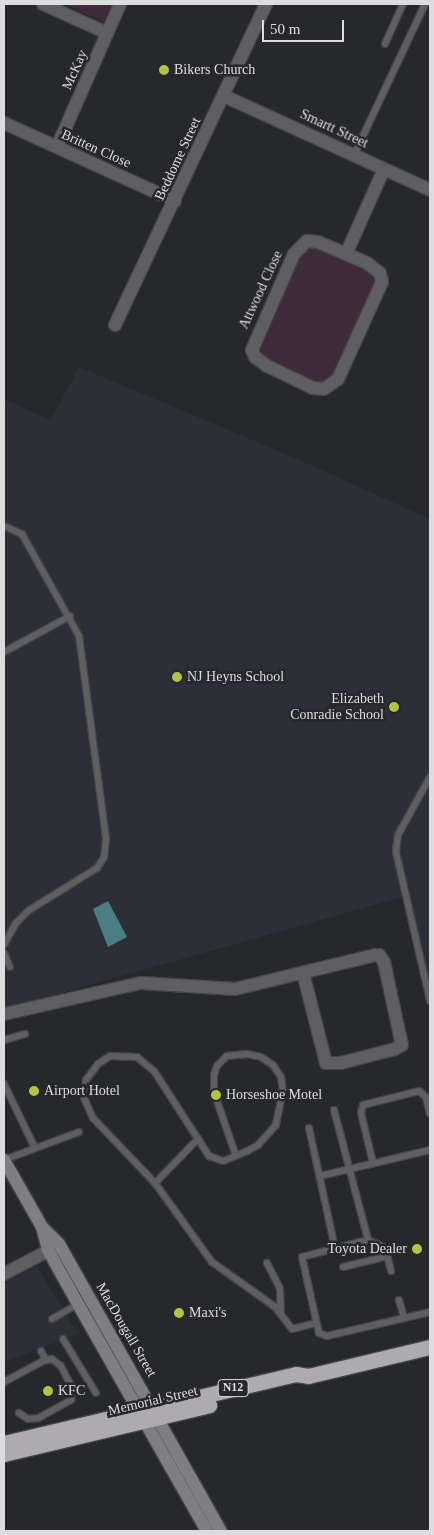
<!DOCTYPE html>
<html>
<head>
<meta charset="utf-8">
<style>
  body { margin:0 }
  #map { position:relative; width:434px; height:1535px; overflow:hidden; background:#27282b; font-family:Georgia,serif }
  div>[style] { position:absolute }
  .built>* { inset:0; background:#2c2f38 }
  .green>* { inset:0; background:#3f2a3b }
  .water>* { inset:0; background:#4b7d85 }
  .roads { filter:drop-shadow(1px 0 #444548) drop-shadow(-1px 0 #444548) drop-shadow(0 1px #444548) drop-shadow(0 -1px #444548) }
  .lane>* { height:6px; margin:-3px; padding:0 3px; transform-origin:3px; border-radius:3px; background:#5f5f61 }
  .street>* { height:12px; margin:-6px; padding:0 6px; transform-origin:6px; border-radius:6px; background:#5f5f61 }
  .secondary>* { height:12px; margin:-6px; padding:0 6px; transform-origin:6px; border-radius:6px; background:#7f7e80 }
  .highway>* { height:15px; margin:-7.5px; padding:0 7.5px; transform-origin:7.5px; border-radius:7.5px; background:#adabaf }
  .dots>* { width:14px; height:14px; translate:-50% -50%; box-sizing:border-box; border:2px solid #27282b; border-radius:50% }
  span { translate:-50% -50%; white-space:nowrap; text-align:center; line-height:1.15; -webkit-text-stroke:5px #27282b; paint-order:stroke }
  .shield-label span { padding:1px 4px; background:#27282b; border:1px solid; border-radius:4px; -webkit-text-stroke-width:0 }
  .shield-label { font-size:12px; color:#dddde0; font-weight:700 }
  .street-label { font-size:14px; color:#dddde0 }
  .poi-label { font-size:14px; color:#dddde0 }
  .left { translate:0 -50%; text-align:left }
  .right { translate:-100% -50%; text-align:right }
  .frame { position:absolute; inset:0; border:5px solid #dddde0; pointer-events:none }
  .scale { position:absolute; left:262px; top:20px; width:82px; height:22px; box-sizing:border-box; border:2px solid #dddde0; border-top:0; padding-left:6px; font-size:15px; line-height:18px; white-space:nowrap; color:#dddde0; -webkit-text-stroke:4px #27282b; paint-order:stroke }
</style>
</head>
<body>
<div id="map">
  <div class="built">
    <i style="clip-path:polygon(79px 367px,295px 458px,430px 519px,430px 999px,406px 896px,4px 1009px,4px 399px,51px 420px)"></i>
    <i style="clip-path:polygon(37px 1266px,78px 1334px,4px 1362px,4px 1283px)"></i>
  </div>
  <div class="green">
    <i style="clip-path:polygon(65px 4px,112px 4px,103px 22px)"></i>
    <i style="clip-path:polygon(313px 247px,368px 270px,374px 279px,375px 288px,331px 379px,327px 382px,312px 381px,263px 359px,259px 352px,300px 257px)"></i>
  </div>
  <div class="water">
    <i style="clip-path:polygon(108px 901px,127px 937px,108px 947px,93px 909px)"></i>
  </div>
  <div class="roads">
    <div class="lane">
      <i style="left:385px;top:44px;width:44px;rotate:-65.8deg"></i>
      <i style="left:354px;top:155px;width:167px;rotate:-64.8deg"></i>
      <i style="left:4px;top:526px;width:20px;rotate:24deg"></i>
      <i style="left:22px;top:534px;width:117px;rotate:60.8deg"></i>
      <i style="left:79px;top:636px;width:205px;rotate:82.4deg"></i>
      <i style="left:106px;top:839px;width:18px;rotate:96deg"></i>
      <i style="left:104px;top:857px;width:13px;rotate:122deg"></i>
      <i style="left:97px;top:868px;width:81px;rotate:148.1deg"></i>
      <i style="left:28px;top:911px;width:17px;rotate:135deg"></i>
      <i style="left:16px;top:923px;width:25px;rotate:119deg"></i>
      <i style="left:4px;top:652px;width:75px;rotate:-28.6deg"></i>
      <i style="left:430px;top:777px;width:66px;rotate:118.9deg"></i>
      <i style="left:398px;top:835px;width:17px;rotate:97deg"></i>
      <i style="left:396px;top:852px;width:153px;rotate:77.1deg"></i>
      <i style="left:4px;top:953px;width:15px;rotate:67deg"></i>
      <i style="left:4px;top:1040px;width:22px;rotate:-16deg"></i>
      <i style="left:4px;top:1084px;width:71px;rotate:64.2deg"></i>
      <i style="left:334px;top:1110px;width:134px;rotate:75.3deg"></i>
      <i style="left:368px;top:1240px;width:19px;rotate:25deg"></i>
      <i style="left:385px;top:1248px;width:24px;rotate:75deg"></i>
      <i style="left:309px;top:1128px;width:123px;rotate:77.8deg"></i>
      <i style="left:236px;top:1156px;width:68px;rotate:-109deg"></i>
      <i style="left:214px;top:1092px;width:17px;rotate:-90deg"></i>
      <i style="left:214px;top:1075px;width:9px;rotate:-72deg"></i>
      <i style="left:217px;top:1066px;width:14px;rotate:-45deg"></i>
      <i style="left:227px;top:1056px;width:20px;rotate:-6deg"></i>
      <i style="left:247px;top:1054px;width:14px;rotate:12deg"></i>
      <i style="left:261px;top:1057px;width:14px;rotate:34deg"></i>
      <i style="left:273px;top:1065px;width:14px;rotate:56deg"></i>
      <i style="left:281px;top:1077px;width:14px;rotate:82deg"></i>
      <i style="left:283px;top:1091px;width:35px;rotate:102deg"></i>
      <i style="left:276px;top:1125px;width:27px;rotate:132deg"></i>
      <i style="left:258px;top:1145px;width:13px;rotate:151deg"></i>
      <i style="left:247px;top:1151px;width:12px;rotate:156deg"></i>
      <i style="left:236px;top:1156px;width:14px;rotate:159deg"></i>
      <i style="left:223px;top:1161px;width:15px;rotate:-160deg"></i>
      <i style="left:209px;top:1156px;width:101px;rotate:-122.9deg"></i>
      <i style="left:154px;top:1071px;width:22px;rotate:-141deg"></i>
      <i style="left:137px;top:1057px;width:27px;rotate:-178deg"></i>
      <i style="left:110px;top:1056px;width:14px;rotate:146deg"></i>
      <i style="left:98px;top:1064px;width:20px;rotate:127deg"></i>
      <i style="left:86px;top:1080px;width:18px;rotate:96deg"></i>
      <i style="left:84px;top:1098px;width:22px;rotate:66deg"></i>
      <i style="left:93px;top:1118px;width:90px;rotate:46.4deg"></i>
      <i style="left:155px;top:1183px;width:97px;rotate:54.2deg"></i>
      <i style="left:212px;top:1262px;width:77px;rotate:35.5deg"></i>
      <i style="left:275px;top:1307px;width:28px;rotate:52deg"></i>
      <i style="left:292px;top:1329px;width:25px;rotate:-14deg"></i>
      <i style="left:4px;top:1160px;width:80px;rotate:-20.5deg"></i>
      <i style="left:373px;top:1163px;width:51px;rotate:-103.5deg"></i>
      <i style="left:361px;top:1113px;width:8px;rotate:-76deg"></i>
      <i style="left:363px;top:1105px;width:58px;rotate:-14deg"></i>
      <i style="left:419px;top:1091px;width:9px;rotate:41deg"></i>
      <i style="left:426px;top:1097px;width:17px;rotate:77deg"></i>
      <i style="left:320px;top:1176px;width:113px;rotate:-13.3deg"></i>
      <i style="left:155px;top:1183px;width:62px;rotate:-45.7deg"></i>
      <i style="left:368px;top:1240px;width:68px;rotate:165.6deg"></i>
      <i style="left:302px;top:1257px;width:78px;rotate:77.4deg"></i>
      <i style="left:319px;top:1333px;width:9px;rotate:21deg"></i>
      <i style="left:327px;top:1336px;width:106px;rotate:-13.1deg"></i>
      <i style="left:267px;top:1263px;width:28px;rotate:63deg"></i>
      <i style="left:280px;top:1288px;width:25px;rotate:88deg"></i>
      <i style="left:343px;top:1267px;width:46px;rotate:-13.7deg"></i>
      <i style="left:399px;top:1300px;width:19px;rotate:74deg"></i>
      <i style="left:52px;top:1319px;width:30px;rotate:-30deg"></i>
      <i style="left:63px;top:1339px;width:63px;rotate:58.6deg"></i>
      <i style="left:41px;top:1351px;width:10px;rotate:61deg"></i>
      <i style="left:4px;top:1382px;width:44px;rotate:-28.3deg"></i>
      <i style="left:43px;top:1361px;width:9px;rotate:-13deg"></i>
      <i style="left:52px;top:1359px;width:11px;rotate:38deg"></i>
      <i style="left:61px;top:1366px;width:27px;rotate:63deg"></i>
      <i style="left:73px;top:1390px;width:10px;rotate:101deg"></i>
      <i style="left:71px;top:1400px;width:38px;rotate:151deg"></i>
      <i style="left:38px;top:1418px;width:10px;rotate:174deg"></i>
      <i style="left:28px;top:1419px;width:11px;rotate:-146deg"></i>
    </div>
    <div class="street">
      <i style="left:43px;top:4px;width:70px;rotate:24.4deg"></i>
      <i style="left:224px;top:96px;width:226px;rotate:24.5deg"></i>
      <i style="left:4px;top:123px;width:188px;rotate:24.5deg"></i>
      <i style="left:57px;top:147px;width:156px;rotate:-66.2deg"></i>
      <i style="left:307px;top:241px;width:11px;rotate:5deg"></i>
      <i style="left:318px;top:242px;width:53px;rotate:23.2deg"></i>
      <i style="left:367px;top:263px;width:16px;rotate:38deg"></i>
      <i style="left:380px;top:273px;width:9px;rotate:77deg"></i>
      <i style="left:382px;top:282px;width:107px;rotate:114.4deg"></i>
      <i style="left:338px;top:379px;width:17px;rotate:144deg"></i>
      <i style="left:324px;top:389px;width:11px;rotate:-175deg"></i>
      <i style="left:313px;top:388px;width:51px;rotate:-154.4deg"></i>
      <i style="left:267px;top:366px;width:15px;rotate:-143deg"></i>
      <i style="left:255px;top:357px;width:8px;rotate:-113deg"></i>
      <i style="left:252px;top:350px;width:105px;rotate:-66.4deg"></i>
      <i style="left:294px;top:254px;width:18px;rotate:-45deg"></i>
      <i style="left:346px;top:254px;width:93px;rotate:-65.9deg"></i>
      <i style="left:115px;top:325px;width:355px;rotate:-64.8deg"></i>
      <i style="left:4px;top:1014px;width:140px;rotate:-12.8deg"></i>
      <i style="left:141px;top:983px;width:94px;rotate:3.7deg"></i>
      <i style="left:235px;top:989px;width:145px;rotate:-13.6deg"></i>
      <i style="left:376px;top:955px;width:3px"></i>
      <i style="left:379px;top:955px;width:9px;rotate:54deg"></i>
      <i style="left:384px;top:962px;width:85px;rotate:77.8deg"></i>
      <i style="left:402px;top:1045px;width:8px;rotate:150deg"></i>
      <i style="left:395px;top:1049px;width:56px;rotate:165.5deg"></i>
      <i style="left:341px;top:1063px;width:15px;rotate:180deg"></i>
      <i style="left:326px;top:1063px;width:93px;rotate:-104.3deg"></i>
      <i style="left:4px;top:1274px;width:60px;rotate:-27.8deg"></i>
    </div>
    <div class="secondary">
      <i style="left:4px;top:1160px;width:77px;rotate:60.4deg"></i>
      <i style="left:42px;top:1227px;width:24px;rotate:75deg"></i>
      <i style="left:48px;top:1250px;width:62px;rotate:60.9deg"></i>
      <i style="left:78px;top:1304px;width:261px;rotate:60.4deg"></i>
      <i style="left:44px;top:1229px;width:21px;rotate:45deg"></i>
      <i style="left:59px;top:1244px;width:330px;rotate:60.6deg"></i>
    </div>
    <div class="highway">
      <i style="left:4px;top:1443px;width:300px;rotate:-13.3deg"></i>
      <i style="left:296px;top:1374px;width:12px;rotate:9deg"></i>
      <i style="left:308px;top:1376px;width:125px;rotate:-13.4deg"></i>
      <i style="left:4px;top:1454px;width:211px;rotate:-13.4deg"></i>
    </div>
  </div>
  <div class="dots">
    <i style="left:164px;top:70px;background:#b4c24a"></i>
    <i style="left:177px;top:677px;background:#b4c24a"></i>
    <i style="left:394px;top:707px;background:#b4c24a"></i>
    <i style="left:34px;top:1091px;background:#b4c24a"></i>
    <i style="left:216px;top:1095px;background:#b4c24a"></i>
    <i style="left:417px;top:1249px;background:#b4c24a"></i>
    <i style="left:179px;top:1313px;background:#b4c24a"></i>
    <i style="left:48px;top:1391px;background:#b4c24a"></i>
  </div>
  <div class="shield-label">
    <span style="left:233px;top:1388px">N12</span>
  </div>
  <div class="street-label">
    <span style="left:75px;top:70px;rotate:-66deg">McKay</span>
    <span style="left:334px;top:129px;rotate:25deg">Smartt Street</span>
    <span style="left:96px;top:149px;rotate:24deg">Britten Close</span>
    <span style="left:178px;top:159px;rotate:-65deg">Beddome Street</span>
    <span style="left:261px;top:290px;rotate:-65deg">Attwood Close</span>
    <span style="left:126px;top:1330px;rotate:60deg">MacDougall Street</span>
    <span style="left:153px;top:1401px;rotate:-13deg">Memorial Street</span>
  </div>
  <div class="poi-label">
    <span class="left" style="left:174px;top:70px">Bikers Church</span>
    <span class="left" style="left:187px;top:677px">NJ Heyns School</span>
    <span class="right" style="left:384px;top:707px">Elizabeth<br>Conradie School</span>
    <span class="left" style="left:44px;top:1091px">Airport Hotel</span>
    <span class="left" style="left:226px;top:1095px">Horseshoe Motel</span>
    <span class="right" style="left:407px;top:1249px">Toyota Dealer</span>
    <span class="left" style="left:189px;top:1313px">Maxi's</span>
    <span class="left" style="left:58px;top:1391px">KFC</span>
  </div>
  <div class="frame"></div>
  <div class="scale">50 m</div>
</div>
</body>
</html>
